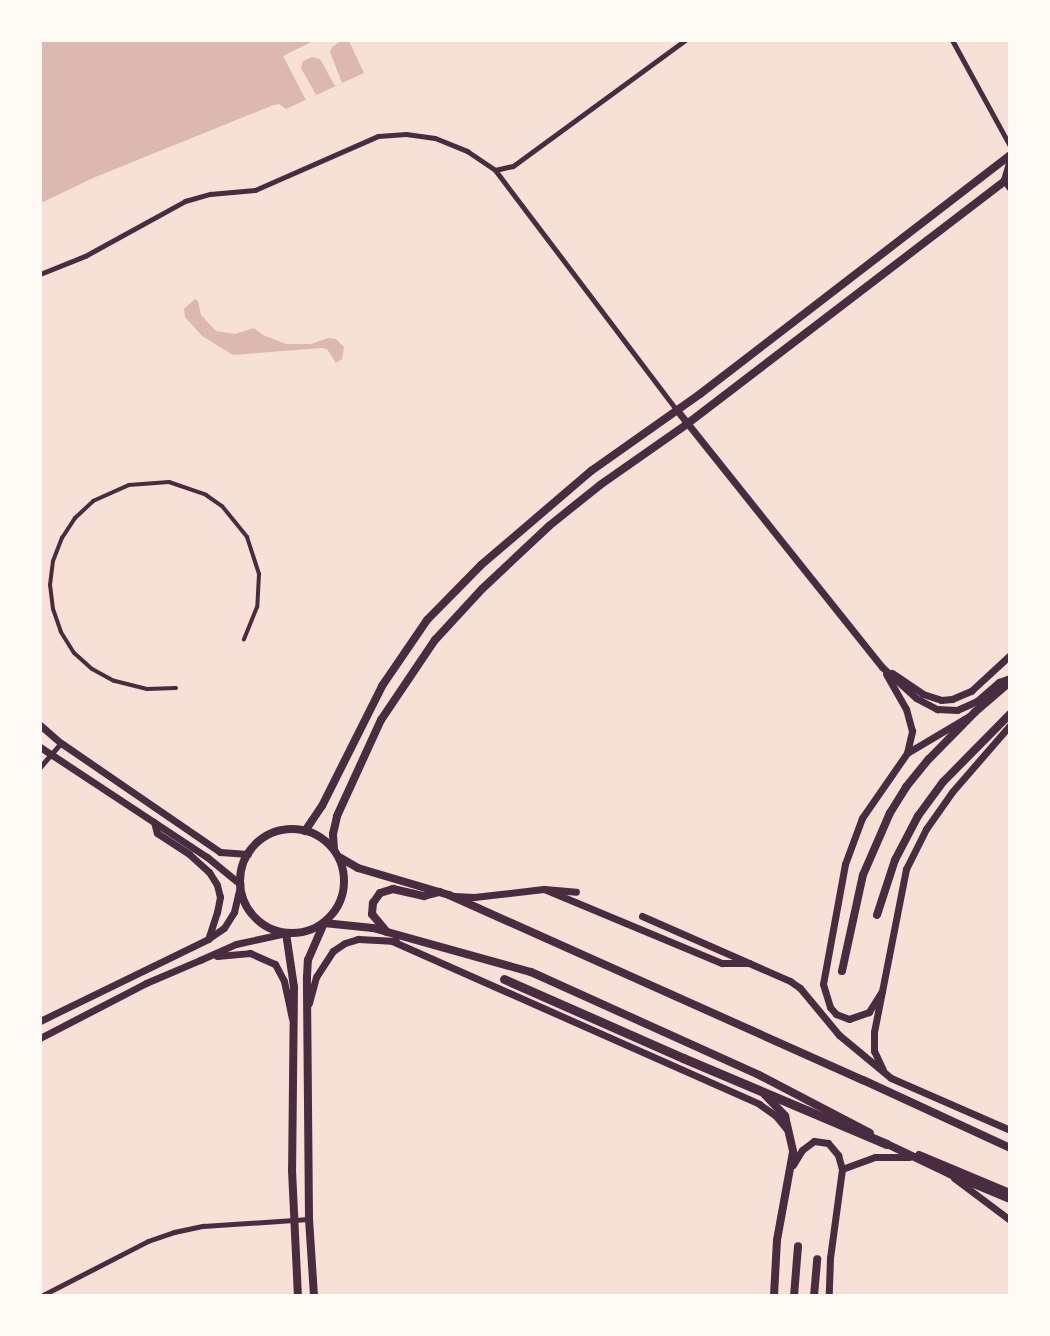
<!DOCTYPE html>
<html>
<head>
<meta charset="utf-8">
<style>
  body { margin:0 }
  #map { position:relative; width:1050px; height:1336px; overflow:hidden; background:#f7e1d7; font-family:"Varela Round",sans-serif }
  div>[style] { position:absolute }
  .water>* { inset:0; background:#dcb8b0 }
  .pier>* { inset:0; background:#f7e1d7 }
  .pedestrian>* { height:4px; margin:-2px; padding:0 2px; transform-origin:2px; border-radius:2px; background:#4a2c40 }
  .minor>* { height:5px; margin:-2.5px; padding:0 2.5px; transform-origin:2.5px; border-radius:2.5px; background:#4a2c40 }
  .tertiary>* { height:7px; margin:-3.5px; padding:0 3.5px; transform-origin:3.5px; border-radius:3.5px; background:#4a2c40 }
  .secondary>* { height:8px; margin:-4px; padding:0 4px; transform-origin:4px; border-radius:4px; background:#4a2c40 }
  .secondary>.ring { margin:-4px; padding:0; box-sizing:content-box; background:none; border:8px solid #4a2c40; border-radius:50% }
  .primary>* { height:8px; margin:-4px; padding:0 4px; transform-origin:4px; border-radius:4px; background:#4a2c40 }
  .trunk>* { height:9px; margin:-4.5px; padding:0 4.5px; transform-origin:4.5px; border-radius:4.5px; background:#4a2c40 }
  span { translate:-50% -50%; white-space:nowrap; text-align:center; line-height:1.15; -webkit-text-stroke:6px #fffaf5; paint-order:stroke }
  .frame { position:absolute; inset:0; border:42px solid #fffaf5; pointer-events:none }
</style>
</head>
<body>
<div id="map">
  <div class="water">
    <i style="clip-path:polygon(41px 41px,349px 41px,364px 73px,286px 109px,279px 104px,271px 106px,93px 178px,41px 203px)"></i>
    <i style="clip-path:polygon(195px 299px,198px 301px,201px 315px,216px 331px,235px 334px,254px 328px,263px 335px,286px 344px,311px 344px,328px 338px,336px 339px,344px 347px,342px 359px,336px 363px,327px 349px,322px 348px,233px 355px,202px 336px,185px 317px,184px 309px)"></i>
  </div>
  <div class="pier">
    <i style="clip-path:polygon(313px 41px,341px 41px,332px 47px,330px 52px,342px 83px,335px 86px,320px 59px,312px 57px,303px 61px,301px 68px,316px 95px,306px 100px,283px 56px)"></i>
  </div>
  <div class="pedestrian">
    <i style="left:176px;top:688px;width:29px;rotate:178deg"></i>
    <i style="left:147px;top:689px;width:34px;rotate:-166deg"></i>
    <i style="left:114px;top:681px;width:25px;rotate:-151deg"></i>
    <i style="left:92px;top:669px;width:24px;rotate:-138deg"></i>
    <i style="left:74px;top:653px;width:25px;rotate:-122deg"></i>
    <i style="left:61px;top:632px;width:24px;rotate:-109deg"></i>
    <i style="left:53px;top:609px;width:24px;rotate:-97deg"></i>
    <i style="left:50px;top:585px;width:24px;rotate:-83deg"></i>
    <i style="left:53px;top:561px;width:25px;rotate:-69deg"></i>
    <i style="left:62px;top:538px;width:24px;rotate:-57deg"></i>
    <i style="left:75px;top:518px;width:25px;rotate:-43deg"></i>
    <i style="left:93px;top:501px;width:39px;rotate:-24deg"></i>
    <i style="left:129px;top:485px;width:40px;rotate:-4.3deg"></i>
    <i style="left:169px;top:482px;width:39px;rotate:19deg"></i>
    <i style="left:206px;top:495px;width:19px;rotate:35deg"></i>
    <i style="left:222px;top:506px;width:40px;rotate:51deg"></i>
    <i style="left:247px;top:537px;width:39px;rotate:72deg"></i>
    <i style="left:259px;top:574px;width:33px;rotate:93deg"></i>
    <i style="left:257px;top:607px;width:35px;rotate:112deg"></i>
  </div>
  <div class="minor">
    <i style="left:952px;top:40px;width:121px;rotate:61.3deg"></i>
    <i style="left:495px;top:170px;width:300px;rotate:52.9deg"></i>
    <i style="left:40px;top:274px;width:48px;rotate:-21.8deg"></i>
    <i style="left:85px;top:256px;width:114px;rotate:-28.8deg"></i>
    <i style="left:185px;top:201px;width:26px;rotate:-16deg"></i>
    <i style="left:210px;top:194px;width:45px;rotate:-5.1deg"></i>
    <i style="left:255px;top:190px;width:134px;rotate:-23.7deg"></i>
    <i style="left:378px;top:136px;width:28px;rotate:-4deg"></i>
    <i style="left:406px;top:134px;width:29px;rotate:8deg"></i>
    <i style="left:435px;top:138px;width:35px;rotate:22deg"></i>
    <i style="left:467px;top:151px;width:34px;rotate:34deg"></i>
    <i style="left:495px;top:170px;width:18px;rotate:-13deg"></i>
    <i style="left:513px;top:166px;width:213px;rotate:-36.2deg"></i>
    <i style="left:40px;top:767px;width:32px;rotate:-49deg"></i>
    <i style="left:41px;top:1296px;width:120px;rotate:-27.2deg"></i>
    <i style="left:148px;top:1241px;width:28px;rotate:-19deg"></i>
    <i style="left:174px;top:1232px;width:30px;rotate:-12deg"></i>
    <i style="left:203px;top:1226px;width:106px;rotate:-3.8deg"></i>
  </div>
  <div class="tertiary">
    <i style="left:676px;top:409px;width:330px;rotate:51.4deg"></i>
    <i style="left:882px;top:667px;width:46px;rotate:42.4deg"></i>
    <i style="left:916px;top:698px;width:24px;rotate:28deg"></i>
    <i style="left:937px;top:709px;width:20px;rotate:3deg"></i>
    <i style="left:957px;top:710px;width:22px;rotate:-24deg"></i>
    <i style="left:977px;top:701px;width:29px;rotate:-41deg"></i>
    <i style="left:999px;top:682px;width:12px;rotate:-20deg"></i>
    <i style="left:892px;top:673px;width:37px;rotate:34deg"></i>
    <i style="left:923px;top:694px;width:19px;rotate:18deg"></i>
    <i style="left:941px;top:700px;width:11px;rotate:-5deg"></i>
    <i style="left:952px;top:699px;width:21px;rotate:-23deg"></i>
    <i style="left:971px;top:691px;width:53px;rotate:-42.7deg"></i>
    <i style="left:40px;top:725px;width:28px;rotate:41deg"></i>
    <i style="left:61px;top:743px;width:193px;rotate:34.4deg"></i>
    <i style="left:220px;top:852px;width:28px;rotate:4deg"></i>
    <i style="left:40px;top:747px;width:200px;rotate:33.4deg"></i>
    <i style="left:207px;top:857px;width:43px;rotate:39.3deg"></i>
    <i style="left:907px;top:753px;width:72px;rotate:-30.8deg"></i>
    <i style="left:154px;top:822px;width:11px;rotate:75deg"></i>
    <i style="left:157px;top:833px;width:38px;rotate:33deg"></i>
    <i style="left:189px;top:854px;width:27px;rotate:42deg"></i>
    <i style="left:209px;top:872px;width:15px;rotate:58deg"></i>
    <i style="left:217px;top:885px;width:12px;rotate:76deg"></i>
    <i style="left:220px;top:897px;width:15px;rotate:101deg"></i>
    <i style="left:217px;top:912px;width:28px;rotate:108deg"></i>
    <i style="left:544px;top:889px;width:193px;rotate:22.6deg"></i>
    <i style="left:722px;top:963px;width:27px"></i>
    <i style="left:454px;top:896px;width:20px;rotate:3deg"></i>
    <i style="left:474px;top:897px;width:70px;rotate:-6.5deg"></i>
    <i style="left:544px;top:889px;width:32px;rotate:5deg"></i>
    <i style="left:642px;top:916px;width:162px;rotate:23.7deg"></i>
    <i style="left:790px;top:981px;width:12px;rotate:35deg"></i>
    <i style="left:800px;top:988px;width:61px;rotate:50.3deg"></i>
    <i style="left:839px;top:1035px;width:67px;rotate:39.6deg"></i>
    <i style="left:891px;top:1078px;width:130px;rotate:23.6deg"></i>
    <i style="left:392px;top:941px;width:402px;rotate:23.9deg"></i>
    <i style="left:759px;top:1104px;width:21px;rotate:35deg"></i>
    <i style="left:776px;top:1116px;width:19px;rotate:51deg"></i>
    <i style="left:217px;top:956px;width:33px;rotate:-5deg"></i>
    <i style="left:250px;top:953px;width:27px;rotate:24deg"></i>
    <i style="left:275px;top:964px;width:19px;rotate:62deg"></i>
    <i style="left:284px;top:981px;width:38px;rotate:78deg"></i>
    <i style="left:882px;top:991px;width:25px;rotate:122deg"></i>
    <i style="left:869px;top:1012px;width:21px;rotate:161deg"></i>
    <i style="left:849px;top:1019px;width:14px;rotate:-159deg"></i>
    <i style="left:836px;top:1014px;width:9px;rotate:-131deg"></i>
    <i style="left:830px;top:1007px;width:24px;rotate:-107deg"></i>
    <i style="left:823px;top:984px;width:122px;rotate:-79.6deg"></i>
    <i style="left:845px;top:864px;width:49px;rotate:-69.7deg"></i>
    <i style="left:862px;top:818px;width:79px;rotate:-55.3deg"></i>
    <i style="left:907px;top:753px;width:23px;rotate:-77deg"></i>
    <i style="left:912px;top:731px;width:23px;rotate:-105deg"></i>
    <i style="left:906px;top:709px;width:40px;rotate:-119.7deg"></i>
    <i style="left:309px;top:1003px;width:27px;rotate:-75deg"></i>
    <i style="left:316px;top:977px;width:31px;rotate:-57deg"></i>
    <i style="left:333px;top:951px;width:14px;rotate:-34deg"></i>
    <i style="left:345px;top:943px;width:14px;rotate:-17deg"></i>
    <i style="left:358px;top:939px;width:38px;rotate:3deg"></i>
    <i style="left:40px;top:1021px;width:187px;rotate:-26deg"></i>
    <i style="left:208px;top:939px;width:19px;rotate:-35deg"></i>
    <i style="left:224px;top:928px;width:19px;rotate:-58deg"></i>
    <i style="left:234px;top:912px;width:26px;rotate:-77deg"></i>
    <i style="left:40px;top:1038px;width:119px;rotate:-27.4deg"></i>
    <i style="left:146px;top:983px;width:59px;rotate:-23.1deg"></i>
    <i style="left:200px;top:960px;width:39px;rotate:-24deg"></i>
    <i style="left:236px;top:944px;width:51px;rotate:-12.4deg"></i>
    <i style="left:883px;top:1070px;width:21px;rotate:-115deg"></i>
    <i style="left:874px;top:1051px;width:19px;rotate:-90deg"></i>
    <i style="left:874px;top:1032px;width:166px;rotate:-78.9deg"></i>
    <i style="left:906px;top:869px;width:45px;rotate:-63.4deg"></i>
    <i style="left:926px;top:829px;width:45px;rotate:-54.9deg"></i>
    <i style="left:952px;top:792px;width:89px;rotate:-49.1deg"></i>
    <i style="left:793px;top:1165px;width:17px;rotate:-59deg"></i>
    <i style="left:802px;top:1150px;width:15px;rotate:-37deg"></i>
    <i style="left:814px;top:1141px;width:14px;rotate:8deg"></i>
    <i style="left:828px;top:1143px;width:16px;rotate:50deg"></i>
    <i style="left:838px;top:1155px;width:15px;rotate:74deg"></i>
    <i style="left:842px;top:1169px;width:90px;rotate:97.7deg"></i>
    <i style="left:830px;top:1258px;width:38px;rotate:92deg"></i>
    <i style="left:842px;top:1169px;width:35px;rotate:-20deg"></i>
    <i style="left:875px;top:1157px;width:34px"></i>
    <i style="left:954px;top:1178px;width:70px;rotate:36.9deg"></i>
  </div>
  <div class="secondary">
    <i style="left:1010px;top:163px;width:18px;rotate:106deg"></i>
    <i style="left:1005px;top:180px;width:9px;rotate:54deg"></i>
    <i class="ring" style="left:240px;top:829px;width:96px;height:96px"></i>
    <i style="left:305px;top:831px;width:30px;rotate:-56deg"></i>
    <i style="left:322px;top:806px;width:134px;rotate:-63.4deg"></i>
    <i style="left:382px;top:686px;width:80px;rotate:-55.7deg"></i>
    <i style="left:427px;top:620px;width:77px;rotate:-45.5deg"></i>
    <i style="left:481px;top:565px;width:145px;rotate:-40.5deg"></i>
    <i style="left:591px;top:471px;width:133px;rotate:-35.2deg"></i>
    <i style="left:700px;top:394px;width:391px;rotate:-37.6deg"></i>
    <i style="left:334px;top:849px;width:15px;rotate:-94deg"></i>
    <i style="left:333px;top:834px;width:18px;rotate:-77deg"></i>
    <i style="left:337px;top:816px;width:106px;rotate:-65.4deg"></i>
    <i style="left:381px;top:720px;width:97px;rotate:-56deg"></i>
    <i style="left:435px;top:640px;width:69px;rotate:-47.3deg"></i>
    <i style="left:482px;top:589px;width:92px;rotate:-43.2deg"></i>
    <i style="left:549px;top:526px;width:65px;rotate:-38.8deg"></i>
    <i style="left:600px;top:485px;width:106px;rotate:-35deg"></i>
    <i style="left:687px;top:424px;width:407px;rotate:-37.4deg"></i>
    <i style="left:339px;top:857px;width:22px;rotate:30deg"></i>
    <i style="left:358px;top:868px;width:95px;rotate:16.5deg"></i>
    <i style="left:449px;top:895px;width:453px;rotate:24.1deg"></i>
    <i style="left:877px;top:915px;width:58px;rotate:-71.9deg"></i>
    <i style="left:895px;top:860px;width:50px;rotate:-62.4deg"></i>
    <i style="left:918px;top:816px;width:42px;rotate:-53.7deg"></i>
    <i style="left:943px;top:782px;width:95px;rotate:-45.4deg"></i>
    <i style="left:324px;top:923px;width:49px;rotate:5.8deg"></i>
    <i style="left:373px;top:928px;width:164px;rotate:15.6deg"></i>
    <i style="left:531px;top:972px;width:250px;rotate:24.3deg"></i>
    <i style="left:759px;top:1075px;width:125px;rotate:27.6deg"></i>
    <i style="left:387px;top:932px;width:23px;rotate:-130deg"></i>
    <i style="left:372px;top:914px;width:11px;rotate:-85deg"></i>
    <i style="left:373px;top:903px;width:12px;rotate:-55deg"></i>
    <i style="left:380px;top:893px;width:14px;rotate:-17deg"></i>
    <i style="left:393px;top:889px;width:32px;rotate:13deg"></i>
    <i style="left:424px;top:896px;width:16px;rotate:-15deg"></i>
    <i style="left:286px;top:933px;width:55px;rotate:81.6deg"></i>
    <i style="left:294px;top:987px;width:183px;rotate:90.6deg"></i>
    <i style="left:292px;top:1170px;width:126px;rotate:87.3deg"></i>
    <i style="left:842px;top:971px;width:98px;rotate:-77.7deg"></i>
    <i style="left:863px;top:875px;width:68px;rotate:-66.5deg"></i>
    <i style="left:890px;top:813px;width:31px;rotate:-58deg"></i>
    <i style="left:906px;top:787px;width:36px;rotate:-51deg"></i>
    <i style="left:929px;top:759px;width:66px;rotate:-45.6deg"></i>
    <i style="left:975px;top:712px;width:46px;rotate:-40.6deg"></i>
    <i style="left:765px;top:1095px;width:29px;rotate:46deg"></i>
    <i style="left:785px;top:1116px;width:37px;rotate:77deg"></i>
    <i style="left:793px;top:1152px;width:89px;rotate:100.3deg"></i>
    <i style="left:777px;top:1240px;width:56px;rotate:93.1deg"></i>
    <i style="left:919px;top:1155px;width:99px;rotate:22.7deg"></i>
    <i style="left:314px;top:1296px;width:77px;rotate:-93.7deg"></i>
    <i style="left:309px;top:1219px;width:242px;rotate:-90.5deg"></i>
    <i style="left:307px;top:977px;width:17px;rotate:-87deg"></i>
    <i style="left:308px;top:960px;width:40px;rotate:-66.6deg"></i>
    <i style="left:794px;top:1296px;width:50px;rotate:-85.4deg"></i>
    <i style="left:814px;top:1296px;width:37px;rotate:-85deg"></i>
  </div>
  <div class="primary">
    <i style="left:863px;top:1080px;width:162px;rotate:24.8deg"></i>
    <i style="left:887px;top:1144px;width:70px;rotate:25.5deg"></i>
    <i style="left:950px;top:1174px;width:65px;rotate:22.6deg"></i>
  </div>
  <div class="trunk">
    <i style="left:504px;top:979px;width:196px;rotate:23.8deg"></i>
    <i style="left:683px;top:1058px;width:221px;rotate:22.9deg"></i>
  </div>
  <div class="frame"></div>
</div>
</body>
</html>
